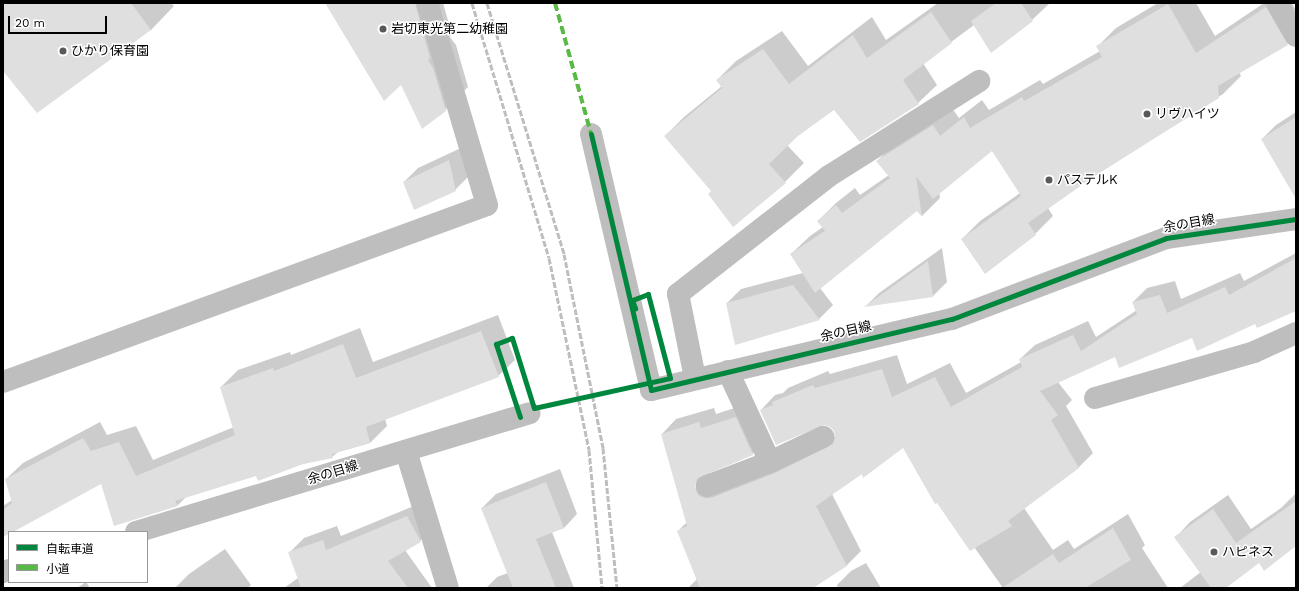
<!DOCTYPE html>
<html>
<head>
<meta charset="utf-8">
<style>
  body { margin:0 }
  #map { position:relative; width:1299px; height:591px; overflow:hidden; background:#fff; font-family:"Work Sans","Noto Sans JP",sans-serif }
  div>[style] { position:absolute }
  .shadow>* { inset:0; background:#0003 }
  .building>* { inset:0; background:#dfdfdf }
  .minor>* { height:22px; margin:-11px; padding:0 11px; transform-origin:11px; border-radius:11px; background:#bebebe }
  .rail>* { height:3px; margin-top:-1.5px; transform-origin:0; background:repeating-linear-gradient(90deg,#bebebe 0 6px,transparent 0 8px) }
  .quiet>* { height:4px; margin-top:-2px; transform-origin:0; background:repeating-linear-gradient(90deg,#58b947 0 8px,transparent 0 12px) }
  .cycleway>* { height:5px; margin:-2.5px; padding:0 2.5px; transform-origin:2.5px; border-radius:2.5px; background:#00873e }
  .dots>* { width:11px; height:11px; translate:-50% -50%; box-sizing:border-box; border:2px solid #fff; border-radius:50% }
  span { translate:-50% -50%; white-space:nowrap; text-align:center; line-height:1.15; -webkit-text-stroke:3px #fff; paint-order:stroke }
  .poi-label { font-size:13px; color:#000 }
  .left { translate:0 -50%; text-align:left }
  .street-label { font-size:13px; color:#000 }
  .frame { position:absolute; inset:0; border:4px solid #000; pointer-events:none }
  .legend { position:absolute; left:8px; top:531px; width:140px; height:52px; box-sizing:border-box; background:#fff; border:1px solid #999; margin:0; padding:5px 7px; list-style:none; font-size:12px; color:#000 }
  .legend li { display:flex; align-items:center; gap:8px; height:20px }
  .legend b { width:20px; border:1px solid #999 }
  .scale { position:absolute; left:8px; top:16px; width:99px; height:18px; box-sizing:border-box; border:2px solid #000; border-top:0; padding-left:5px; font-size:12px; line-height:14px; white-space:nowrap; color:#000; -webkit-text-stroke:3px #fff; paint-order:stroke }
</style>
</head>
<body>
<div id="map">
  <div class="shadow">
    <i style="clip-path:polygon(3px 3px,171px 3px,174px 6px,151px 30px,3px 70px)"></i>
    <i style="clip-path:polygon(326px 3px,443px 3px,452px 34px,450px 37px,456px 45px,468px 87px,445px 110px,402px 83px)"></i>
    <i style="clip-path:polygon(938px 3px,1050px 3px,1032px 20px,974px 25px,923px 63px,937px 85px,918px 103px,834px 108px,798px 135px,787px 145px,804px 163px,785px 182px,734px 226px,713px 191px,665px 136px,684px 117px,722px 86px,717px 80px,736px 61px,782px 31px,808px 66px,872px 17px,886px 40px)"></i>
    <i style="clip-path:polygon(1158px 3px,1196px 3px,1215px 36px,1264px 3px,1292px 3px,1296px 11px,1296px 35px,1287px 44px,1239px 72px,1241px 76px,1223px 94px,1096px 175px,1048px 208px,1053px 216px,1035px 234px,962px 239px,980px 221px,1020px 193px,992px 149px,939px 192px,940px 198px,922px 216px,917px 210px,820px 288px,833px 305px,819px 319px,727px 303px,741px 289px,803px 273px,791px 254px,810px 236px,823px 227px,818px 221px,836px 203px,855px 188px,860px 195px,889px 175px,877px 161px,895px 143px,952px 108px,959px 118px,982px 100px,989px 110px,1040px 80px,1043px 84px,1100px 51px,1098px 46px,1116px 28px)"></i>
    <i style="clip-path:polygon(1296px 112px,1296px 180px,1262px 139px,1276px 125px)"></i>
    <i style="clip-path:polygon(463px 147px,469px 176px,455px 190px,404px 182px,418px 168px)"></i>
    <i style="clip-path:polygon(942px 248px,947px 282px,933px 296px,866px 306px,879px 293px)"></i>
    <i style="clip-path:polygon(evenodd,1296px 253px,1296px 310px,1255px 323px,1115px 355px,1058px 382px,1072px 400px,1066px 406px,1093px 453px,1078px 468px,1024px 508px,1053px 550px,1068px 540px,1074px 549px,1128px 514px,1145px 545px,1142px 548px,1168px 588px,1003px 588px,903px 446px,832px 494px,861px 551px,846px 566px,812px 588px,688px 588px,697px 579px,678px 531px,687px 522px,662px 434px,676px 419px,714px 408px,716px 414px,750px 403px,767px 440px,752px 454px,709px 472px,710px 476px,791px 459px,836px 436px,835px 431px,830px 426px,761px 410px,775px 395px,783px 393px,788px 388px,828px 371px,830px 374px,897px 355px,907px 384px,950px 363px,966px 393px,1021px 362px,1020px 359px,1035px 345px,1088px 321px,1096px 337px,1137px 310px,1133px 302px,1147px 288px,1175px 281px,1181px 299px,1240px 273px,1244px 281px,1296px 253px,695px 479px,696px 490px,694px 485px,695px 479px)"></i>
    <i style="clip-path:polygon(498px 315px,515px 360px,498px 376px,385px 419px,387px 426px,370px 443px,338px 452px,332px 457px,257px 475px,186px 497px,178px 505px,115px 525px,102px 482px,3px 536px,3px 506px,12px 500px,6px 479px,23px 463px,100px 422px,107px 435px,136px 426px,153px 460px,234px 427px,221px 387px,238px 370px,290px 352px,291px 355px,360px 328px,373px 362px)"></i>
    <i style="clip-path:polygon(560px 469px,577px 514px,564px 528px,552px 532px,574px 588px,486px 588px,497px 577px,508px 573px,482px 508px,496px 494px)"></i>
    <i style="clip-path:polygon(1296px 493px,1296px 545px,1259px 562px,1226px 587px,1227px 588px,1180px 588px,1201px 572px,1176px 537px,1190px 522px,1228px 495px,1251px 529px,1281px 508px)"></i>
    <i style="clip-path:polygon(421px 503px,434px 527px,420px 541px,405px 550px,432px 588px,284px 588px,298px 578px,290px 552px,304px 538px,337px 526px,341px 536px)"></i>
    <i style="clip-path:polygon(225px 549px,251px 585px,248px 588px,175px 588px,189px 574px)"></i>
    <i style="clip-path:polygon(866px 563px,881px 588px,838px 588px,837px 585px,851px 571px)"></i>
    <i style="clip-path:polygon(86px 582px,90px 588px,77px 588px)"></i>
  </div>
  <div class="building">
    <i style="clip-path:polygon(3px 3px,131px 3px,151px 30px,37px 113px,3px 71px)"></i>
    <i style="clip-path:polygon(325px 3px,415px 3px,430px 58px,428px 60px,433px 68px,446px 111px,422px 129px,401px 85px,384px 101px)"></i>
    <i style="clip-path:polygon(996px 3px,1021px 3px,1033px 21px,991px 53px,971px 21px)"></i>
    <i style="clip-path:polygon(1168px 4px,1196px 53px,1266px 7px,1288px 45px,1218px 86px,1219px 98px,1096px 175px,1028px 223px,1036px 235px,985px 274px,961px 239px,1021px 196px,992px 151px,933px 199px,916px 176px,922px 217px,917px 211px,815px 293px,790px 254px,825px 231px,817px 221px,836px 205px,842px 213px,890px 178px,876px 161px,933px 125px,940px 136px,964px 117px,970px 128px,1022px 97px,1024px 101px,1102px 57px,1096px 46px)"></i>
    <i style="clip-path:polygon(931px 12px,952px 43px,903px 80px,919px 104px,860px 142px,834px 110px,798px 136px,769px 164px,786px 183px,733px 227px,708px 194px,711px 191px,664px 136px,722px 88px,716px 80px,763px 49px,789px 84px,853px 35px,867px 58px)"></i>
    <i style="clip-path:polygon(1296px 117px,1296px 199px,1261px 139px)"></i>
    <i style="clip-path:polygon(449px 160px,456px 191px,414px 210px,403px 182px)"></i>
    <i style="clip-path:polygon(1296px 258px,1296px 311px,1257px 328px,1255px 324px,1197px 351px,1192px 338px,1119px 368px,1115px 357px,1040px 391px,1058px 415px,1051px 420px,1079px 468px,1008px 521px,1012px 526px,970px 551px,937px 503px,935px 504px,903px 448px,863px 478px,862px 474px,816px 506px,847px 566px,813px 588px,700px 588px,677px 531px,687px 526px,661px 434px,699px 422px,701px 428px,736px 417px,753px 455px,698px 478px,695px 484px,696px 491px,699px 496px,705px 498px,711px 498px,775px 473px,833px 444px,835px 438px,834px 431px,830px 427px,824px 425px,776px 445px,760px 410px,773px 405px,772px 402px,813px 385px,815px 388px,882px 369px,892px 397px,935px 377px,951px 407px,1022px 367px,1019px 359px,1073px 335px,1081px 351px,1137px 314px,1132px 302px,1160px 295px,1167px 313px,1225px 287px,1229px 295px)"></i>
    <i style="clip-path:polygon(928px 261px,933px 297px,864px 307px)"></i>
    <i style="clip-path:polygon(793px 285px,820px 320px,735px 345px,726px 303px)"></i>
    <i style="clip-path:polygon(481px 331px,499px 377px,366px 427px,370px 443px,332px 454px,333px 458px,303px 464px,258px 481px,256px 476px,175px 501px,178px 506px,114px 526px,101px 484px,13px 532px,9px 532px,9px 534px,3px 537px,3px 510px,12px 503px,5px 479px,83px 438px,91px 451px,119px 442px,136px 476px,235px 435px,220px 387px,273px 368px,274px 371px,343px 344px,356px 378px)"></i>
    <i style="clip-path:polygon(546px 482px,564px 528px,536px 539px,556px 588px,513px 588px,481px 508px)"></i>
    <i style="clip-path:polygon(1296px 501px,1296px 546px,1264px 571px,1259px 563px,1226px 588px,1211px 588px,1174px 537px,1213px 509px,1236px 543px)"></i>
    <i style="clip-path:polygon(407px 516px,421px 542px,388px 561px,408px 588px,301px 588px,288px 552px,323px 540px,326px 550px)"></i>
    <i style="clip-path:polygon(1113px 528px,1131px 560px,1085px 588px,1002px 588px,1053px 554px,1059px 563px)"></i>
  </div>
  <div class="minor">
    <i style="left:1277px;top:3px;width:38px;rotate:60deg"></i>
    <i style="left:591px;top:134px;width:263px;rotate:76.8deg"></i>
    <i style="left:651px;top:390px;width:309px;rotate:-13.3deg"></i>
    <i style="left:952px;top:319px;width:229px;rotate:-20.7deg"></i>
    <i style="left:1166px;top:238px;width:131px;rotate:-8.3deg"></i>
    <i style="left:728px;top:371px;width:100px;rotate:65.2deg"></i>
    <i style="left:695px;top:378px;width:86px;rotate:-101.4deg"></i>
    <i style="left:678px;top:294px;width:192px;rotate:-38deg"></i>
    <i style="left:829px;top:176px;width:178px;rotate:-32.3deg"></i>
    <i style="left:3px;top:382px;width:515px;rotate:-20.09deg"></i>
    <i style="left:487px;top:205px;width:211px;rotate:-106.5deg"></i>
    <i style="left:1095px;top:398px;width:166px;rotate:-16.1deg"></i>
    <i style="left:1254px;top:352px;width:46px;rotate:-24.3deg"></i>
    <i style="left:406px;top:451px;width:143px;rotate:73deg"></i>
    <i style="left:707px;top:486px;width:67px;rotate:-20.9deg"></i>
    <i style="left:770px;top:462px;width:59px;rotate:-25.3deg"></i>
    <i style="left:136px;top:532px;width:411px;rotate:-16.8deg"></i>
    <i style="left:3px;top:572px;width:6px;rotate:-18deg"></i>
  </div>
  <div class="rail">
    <i style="left:472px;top:3px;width:266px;rotate:73.2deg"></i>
    <i style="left:549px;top:258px;width:196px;rotate:78.2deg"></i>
    <i style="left:589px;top:450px;width:139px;rotate:84.6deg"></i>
    <i style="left:487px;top:3px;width:263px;rotate:72.9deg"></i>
    <i style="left:564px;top:254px;width:198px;rotate:78.6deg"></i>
    <i style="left:603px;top:448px;width:141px;rotate:84.3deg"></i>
  </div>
  <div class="quiet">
    <i style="left:555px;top:3px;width:136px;rotate:74.6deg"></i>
  </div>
  <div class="cycleway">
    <i style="left:591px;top:134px;width:263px;rotate:76.8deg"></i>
    <i style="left:651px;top:390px;width:309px;rotate:-13.3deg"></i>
    <i style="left:952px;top:319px;width:229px;rotate:-20.7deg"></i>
    <i style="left:1166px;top:238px;width:131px;rotate:-8.3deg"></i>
    <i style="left:520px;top:417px;width:77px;rotate:-108.2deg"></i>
    <i style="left:496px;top:344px;width:17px;rotate:-21deg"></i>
    <i style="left:512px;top:338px;width:73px;rotate:72.6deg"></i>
    <i style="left:534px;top:408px;width:139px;rotate:-12.4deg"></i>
    <i style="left:670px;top:378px;width:87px;rotate:-104.7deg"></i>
    <i style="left:648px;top:294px;width:17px;rotate:159deg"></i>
    <i style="left:632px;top:300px;width:9px;rotate:69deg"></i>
  </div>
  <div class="dots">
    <i style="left:383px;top:29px;background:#595959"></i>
    <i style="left:63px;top:51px;background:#595959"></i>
    <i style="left:1147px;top:114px;background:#595959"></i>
    <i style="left:1049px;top:180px;background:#595959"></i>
    <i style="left:1214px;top:552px;background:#595959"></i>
  </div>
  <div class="poi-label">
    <span class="left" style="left:391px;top:29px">岩切東光第二幼稚園</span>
    <span class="left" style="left:71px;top:51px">ひかり保育園</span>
    <span class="left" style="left:1155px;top:114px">リヴハイツ</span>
    <span class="left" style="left:1057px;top:180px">パステルK</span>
    <span class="left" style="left:1222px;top:552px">ハピネス</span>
  </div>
  <div class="street-label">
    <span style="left:1189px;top:224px;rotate:-10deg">余の目線</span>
    <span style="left:846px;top:332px;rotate:-13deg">余の目線</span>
    <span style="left:333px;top:473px;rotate:-17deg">余の目線</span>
  </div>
  <div class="frame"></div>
  <ul class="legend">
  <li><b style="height:5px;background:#00873e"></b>自転車道</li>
  <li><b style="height:5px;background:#58b947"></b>小道</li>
  </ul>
  <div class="scale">20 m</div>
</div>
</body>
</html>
